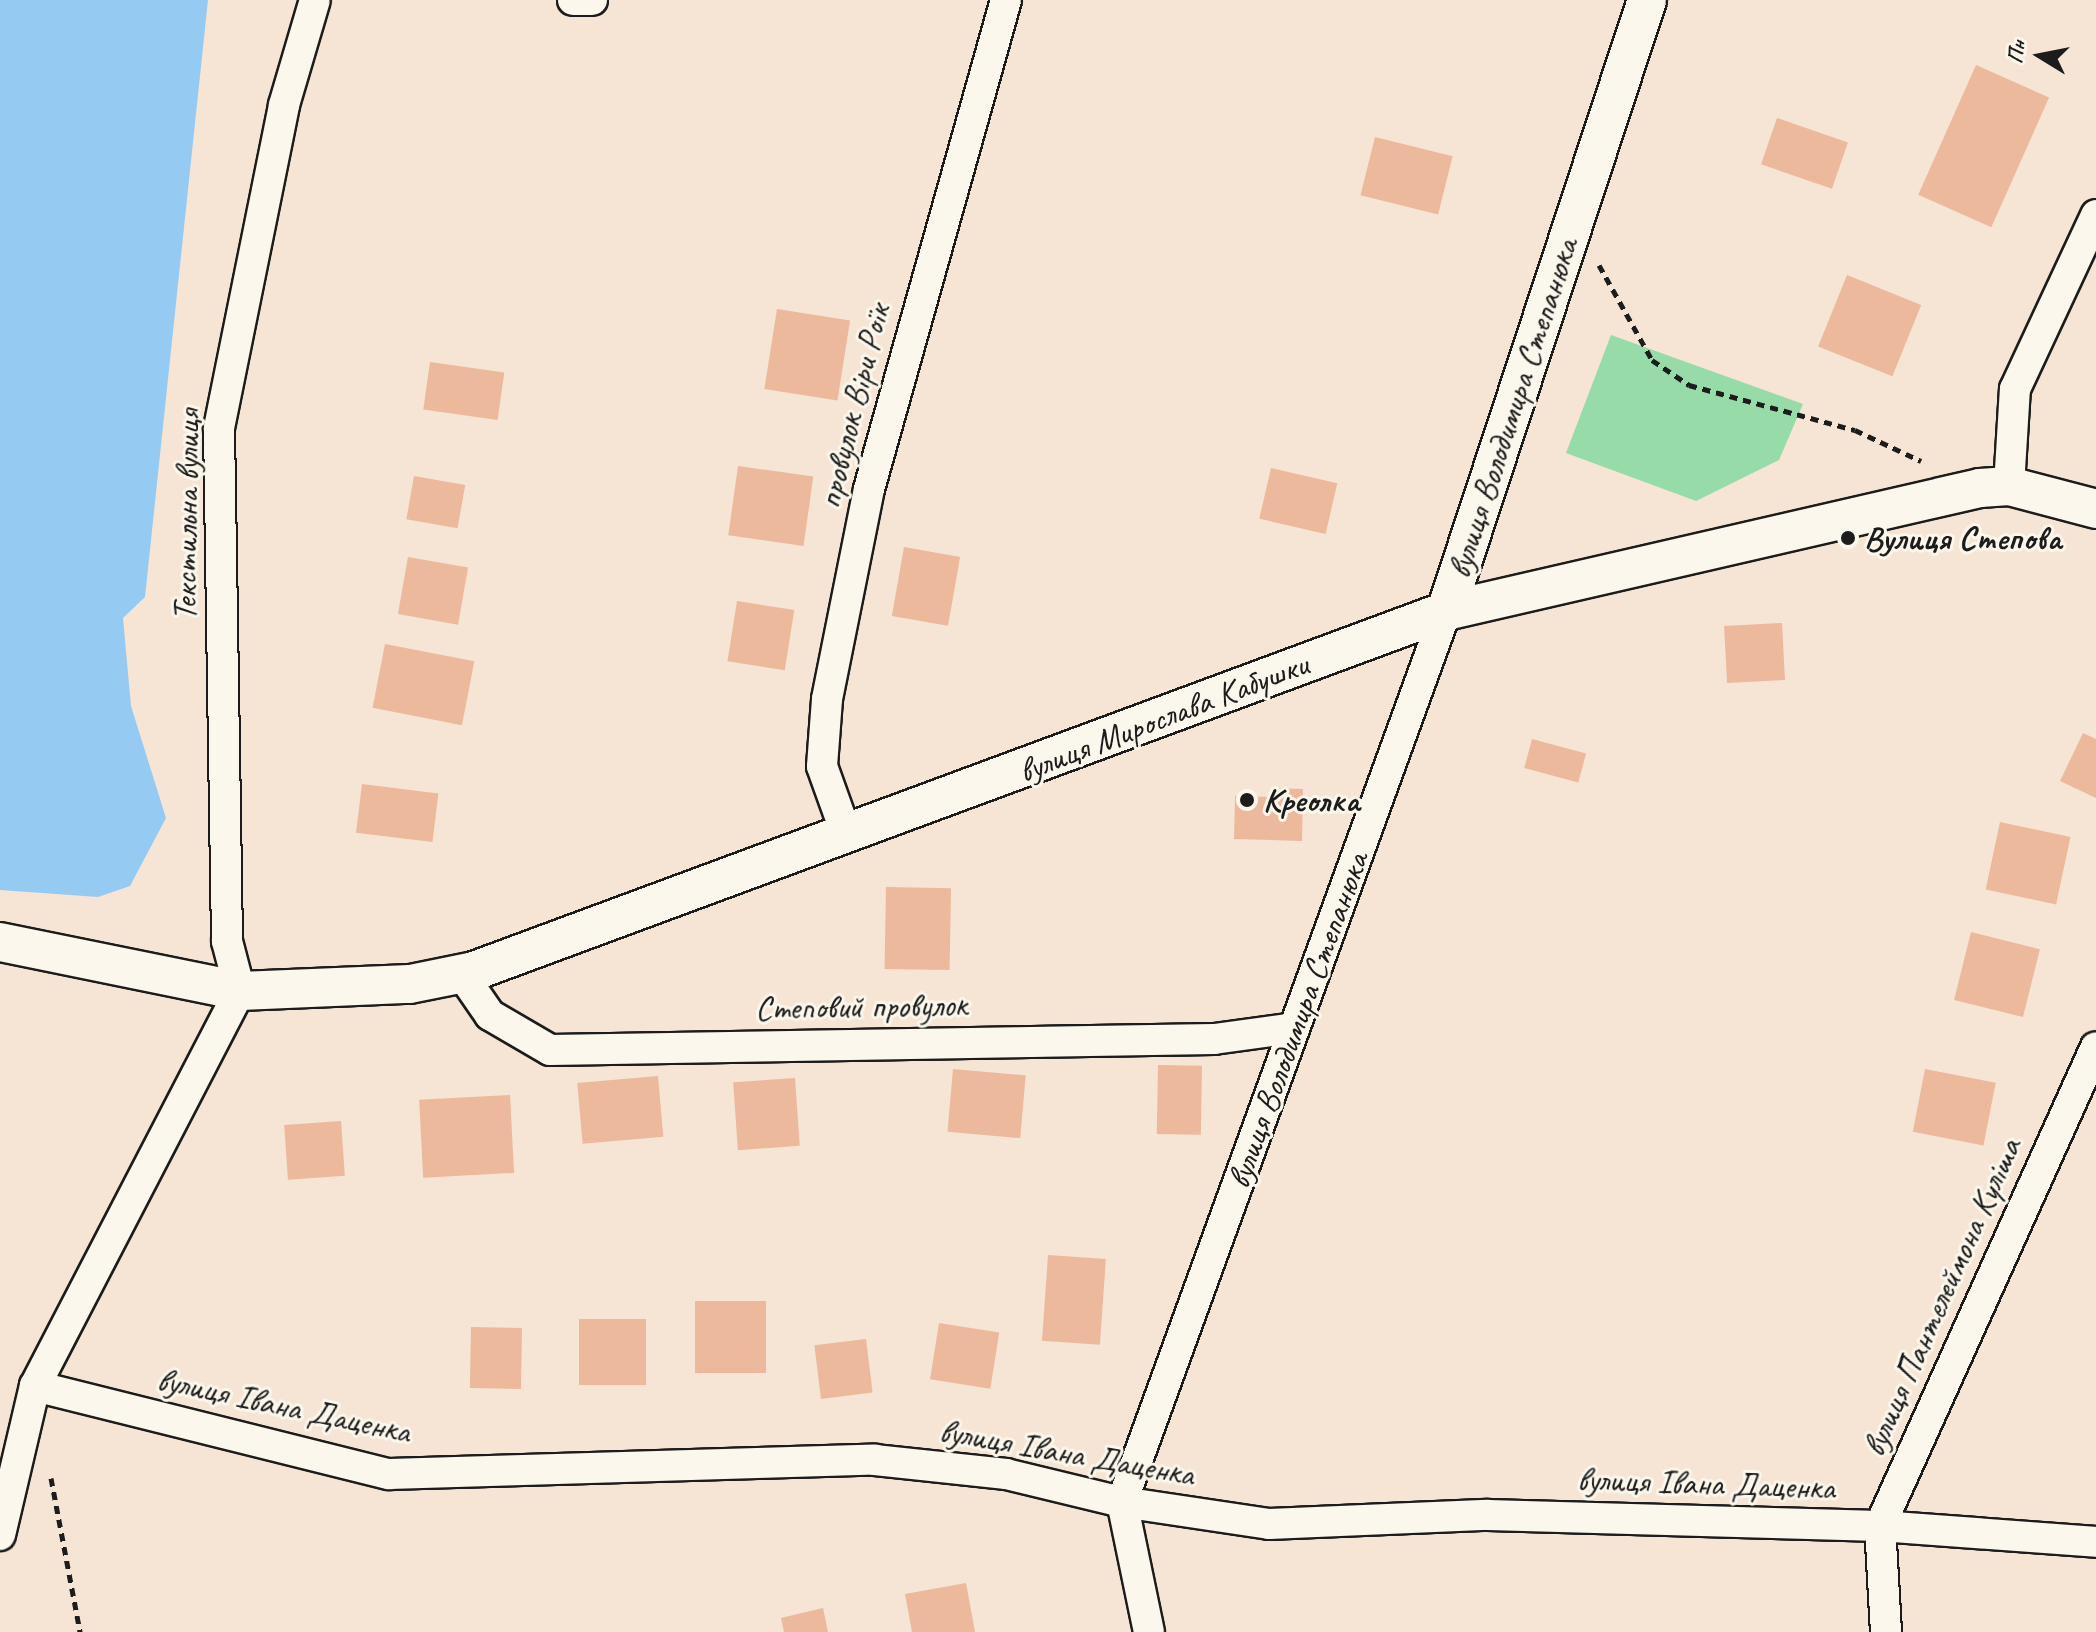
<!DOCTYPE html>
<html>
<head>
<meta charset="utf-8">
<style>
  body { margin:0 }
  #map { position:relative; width:2096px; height:1632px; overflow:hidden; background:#f6e4d4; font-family:Caveat,sans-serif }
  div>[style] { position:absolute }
  .green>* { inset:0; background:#96dba8 }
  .water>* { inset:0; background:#95cbf3 }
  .building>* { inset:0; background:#ecb99d; transform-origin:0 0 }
  .path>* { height:5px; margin-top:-2.5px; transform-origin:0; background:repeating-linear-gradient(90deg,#1c1c1c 0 8px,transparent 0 14px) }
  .roads { filter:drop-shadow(2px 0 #1c1c1c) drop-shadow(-2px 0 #1c1c1c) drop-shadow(0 2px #1c1c1c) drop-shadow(0 -2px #1c1c1c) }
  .minor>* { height:30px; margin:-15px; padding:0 15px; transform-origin:15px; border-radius:15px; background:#fbf7ec }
  .tertiary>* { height:38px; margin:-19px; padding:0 19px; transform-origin:19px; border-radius:19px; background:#fbf7ec }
  .dots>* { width:22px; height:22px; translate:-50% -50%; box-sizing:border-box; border:4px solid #fbf7ec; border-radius:50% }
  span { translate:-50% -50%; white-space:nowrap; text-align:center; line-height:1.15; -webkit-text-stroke:6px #fbf7ec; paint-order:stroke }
  .street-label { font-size:34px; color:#1c1c1c }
  .poi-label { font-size:34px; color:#1c1c1c; font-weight:700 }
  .left { translate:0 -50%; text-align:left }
  .north { position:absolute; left:2000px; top:16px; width:80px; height:80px; -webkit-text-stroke:6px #fbf7ec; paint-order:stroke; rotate:280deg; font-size:22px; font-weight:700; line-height:32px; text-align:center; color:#1c1c1c }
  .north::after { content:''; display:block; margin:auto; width:28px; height:36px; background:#1c1c1c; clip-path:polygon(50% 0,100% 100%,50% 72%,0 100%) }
</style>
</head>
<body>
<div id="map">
  <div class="green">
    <i style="clip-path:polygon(1611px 335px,1803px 404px,1779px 460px,1696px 501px,1566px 453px)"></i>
  </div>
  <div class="water">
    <i style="clip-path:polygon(0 0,208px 0,145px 597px,123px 618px,131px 706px,166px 818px,130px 886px,98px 897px,0 890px)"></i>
  </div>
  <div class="building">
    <i style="left:1976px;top:65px;width:80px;height:142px;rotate:24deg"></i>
    <i style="left:1777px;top:118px;width:75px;height:49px;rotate:19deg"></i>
    <i style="left:1375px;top:137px;width:80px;height:60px;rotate:14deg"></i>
    <i style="left:1847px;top:275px;width:80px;height:77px;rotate:22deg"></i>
    <i style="left:777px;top:309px;width:74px;height:81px;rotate:9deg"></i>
    <i style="left:430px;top:362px;width:75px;height:48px;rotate:8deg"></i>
    <i style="left:738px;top:466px;width:76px;height:70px;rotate:8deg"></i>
    <i style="left:1271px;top:468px;width:68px;height:52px;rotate:13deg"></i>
    <i style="left:414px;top:476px;width:52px;height:44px;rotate:10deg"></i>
    <i style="left:904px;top:547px;width:57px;height:70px;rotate:10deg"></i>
    <i style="left:408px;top:557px;width:61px;height:58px;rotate:10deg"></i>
    <i style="left:737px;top:601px;width:58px;height:61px;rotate:9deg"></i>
    <i style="left:1782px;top:623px;width:57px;height:58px;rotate:87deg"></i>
    <i style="left:385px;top:644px;width:91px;height:65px;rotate:11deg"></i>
    <i style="clip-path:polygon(2083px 733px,2096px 739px,2096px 798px,2060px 781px)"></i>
    <i style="left:1532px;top:739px;width:56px;height:30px;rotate:15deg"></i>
    <i style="left:362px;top:784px;width:77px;height:49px;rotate:7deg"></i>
    <i style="clip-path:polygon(1271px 788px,1303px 789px,1302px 841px,1234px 839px,1235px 796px,1271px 797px)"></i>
    <i style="left:2000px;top:822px;width:72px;height:69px;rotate:12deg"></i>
    <i style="left:886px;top:887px;width:65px;height:82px;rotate:1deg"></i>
    <i style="left:1971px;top:932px;width:71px;height:70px;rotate:14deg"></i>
    <i style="left:1158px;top:1065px;width:44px;height:69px;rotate:1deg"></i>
    <i style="left:953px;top:1069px;width:73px;height:63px;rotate:5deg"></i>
    <i style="left:1925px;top:1069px;width:72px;height:64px;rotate:11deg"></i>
    <i style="left:658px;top:1076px;width:61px;height:81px;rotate:85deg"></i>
    <i style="left:795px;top:1078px;width:68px;height:62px;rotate:86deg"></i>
    <i style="left:510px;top:1095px;width:78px;height:91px;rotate:87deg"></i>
    <i style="left:341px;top:1121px;width:55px;height:57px;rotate:86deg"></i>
    <i style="left:1048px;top:1255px;width:58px;height:86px;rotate:4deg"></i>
    <i style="left:695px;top:1301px;width:71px;height:72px"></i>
    <i style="left:579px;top:1319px;width:67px;height:66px"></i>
    <i style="left:939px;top:1323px;width:61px;height:57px;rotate:9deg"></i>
    <i style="left:471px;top:1327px;width:51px;height:61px;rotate:1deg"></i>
    <i style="left:866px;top:1339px;width:54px;height:52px;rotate:83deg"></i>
    <i style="clip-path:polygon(966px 1583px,975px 1632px,912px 1632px,905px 1594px)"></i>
    <i style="clip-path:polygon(823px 1608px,828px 1632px,784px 1632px,781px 1618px)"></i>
  </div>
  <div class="path">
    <i style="left:1599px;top:265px;width:109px;rotate:60.8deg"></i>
    <i style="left:1652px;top:360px;width:45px;rotate:34deg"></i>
    <i style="left:1689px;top:385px;width:172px;rotate:15.2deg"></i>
    <i style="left:1855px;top:430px;width:73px;rotate:25.2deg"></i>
    <i style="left:51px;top:1478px;width:157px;rotate:79.3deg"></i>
  </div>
  <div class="roads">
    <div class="minor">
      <i style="left:573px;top:0;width:19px"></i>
      <i style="left:2009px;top:486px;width:97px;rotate:-86.5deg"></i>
      <i style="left:2015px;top:389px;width:192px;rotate:-65deg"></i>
      <i style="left:847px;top:836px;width:74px;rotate:-109.7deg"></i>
      <i style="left:822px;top:766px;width:67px;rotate:-85.7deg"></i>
      <i style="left:827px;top:699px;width:214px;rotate:-78.7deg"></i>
      <i style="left:869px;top:489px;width:508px;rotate:-74.35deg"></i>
      <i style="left:461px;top:973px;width:51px;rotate:55.4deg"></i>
      <i style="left:490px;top:1015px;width:69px;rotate:30.3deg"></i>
      <i style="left:550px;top:1050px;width:664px;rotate:-0.95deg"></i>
      <i style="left:1214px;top:1039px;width:81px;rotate:-7.8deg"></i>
      <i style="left:35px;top:1386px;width:365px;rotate:14deg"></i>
      <i style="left:389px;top:1474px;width:486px;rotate:-1.7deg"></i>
      <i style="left:875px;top:1460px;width:132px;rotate:6.1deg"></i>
      <i style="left:1006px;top:1474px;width:119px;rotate:13.6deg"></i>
      <i style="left:1122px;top:1502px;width:149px;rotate:8.5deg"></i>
      <i style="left:1269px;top:1524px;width:219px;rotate:-2.4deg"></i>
      <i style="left:1488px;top:1515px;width:392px;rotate:1.6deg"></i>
      <i style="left:1880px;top:1526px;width:217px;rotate:4.2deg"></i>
      <i style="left:0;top:1535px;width:153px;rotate:-76.8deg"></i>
      <i style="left:35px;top:1386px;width:445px;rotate:-62.6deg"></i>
      <i style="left:240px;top:991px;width:52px;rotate:-104.6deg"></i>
      <i style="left:227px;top:941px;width:513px;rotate:-90.89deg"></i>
      <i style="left:219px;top:428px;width:329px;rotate:-78.6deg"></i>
      <i style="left:284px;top:105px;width:109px;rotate:-73.6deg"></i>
      <i style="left:1149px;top:1632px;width:133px;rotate:-101.7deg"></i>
      <i style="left:1122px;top:1502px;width:948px;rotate:-70.02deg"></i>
      <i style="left:1886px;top:1632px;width:106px;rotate:-93.2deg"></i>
      <i style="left:1880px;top:1526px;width:525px;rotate:-65.73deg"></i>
    </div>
    <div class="tertiary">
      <i style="left:1446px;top:611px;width:643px;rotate:-71.79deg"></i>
      <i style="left:0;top:942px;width:245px;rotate:11.5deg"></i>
      <i style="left:240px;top:991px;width:170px;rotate:-2.4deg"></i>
      <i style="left:410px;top:984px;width:65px;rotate:-11.5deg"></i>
      <i style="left:474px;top:971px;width:1037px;rotate:-20.32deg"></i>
      <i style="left:1446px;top:611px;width:548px;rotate:-12.97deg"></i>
      <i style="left:1980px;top:488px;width:29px;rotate:-4deg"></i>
      <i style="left:2009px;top:486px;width:90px;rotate:14.8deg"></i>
    </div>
  </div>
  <div class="dots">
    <i style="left:1848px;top:538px;background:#1c1c1c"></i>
    <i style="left:1247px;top:800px;background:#1c1c1c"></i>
  </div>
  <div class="street-label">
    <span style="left:853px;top:406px;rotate:-76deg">провулок Віри Роїк</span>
    <span style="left:1512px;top:408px;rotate:-72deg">вулиця Володимира Степанюка</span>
    <span style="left:186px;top:515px;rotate:-89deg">Текстильна вулиця</span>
    <span style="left:1163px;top:717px;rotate:-21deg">вулиця Мирослава Кабушки</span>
    <span style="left:861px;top:1006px;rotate:-1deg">Степовий провулок</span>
    <span style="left:1297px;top:1020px;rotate:-70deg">вулиця Володимира Степанюка</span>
    <span style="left:1941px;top:1297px;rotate:-66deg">вулиця Пантелеймона Куліша</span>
    <span style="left:284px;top:1405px;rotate:12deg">вулиця Івана Даценка</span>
    <span style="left:1067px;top:1452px;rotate:10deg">вулиця Івана Даценка</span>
    <span style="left:1706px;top:1483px;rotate:2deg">вулиця Івана Даценка</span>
  </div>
  <div class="poi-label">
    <span class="left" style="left:1864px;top:538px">Вулиця Степова</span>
    <span class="left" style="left:1263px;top:800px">Креолка</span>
  </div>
  <div class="north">Пн</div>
</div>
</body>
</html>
